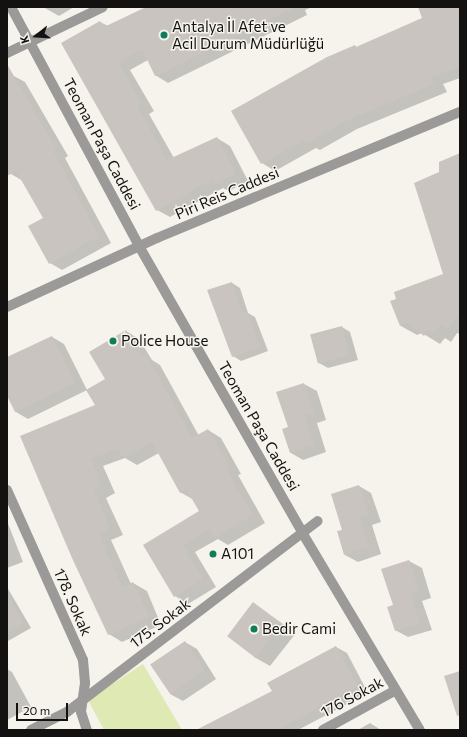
<!DOCTYPE html>
<html>
<head>
<meta charset="utf-8">
<style>
  body { margin:0 }
  #map { position:relative; width:467px; height:737px; overflow:hidden; background:#f6f3ed; font-family:Commissioner,sans-serif }
  div>[style] { position:absolute }
  .green>* { inset:0; background:#dee9b3 }
  .shadow>* { inset:0; background:#0003 }
  .building>* { inset:0; background:#cac4c0; transform-origin:0 0 }
  .minor>* { height:10px; margin:-5px; padding:0 5px; transform-origin:5px; border-radius:5px; background:#9b9a98 }
  .tertiary>* { height:10px; margin:-5px; padding:0 5px; transform-origin:5px; border-radius:5px; background:#9b9a98 }
  .dots>* { width:11px; height:11px; translate:-50% -50%; box-sizing:border-box; border:2px solid #f6f3ed; border-radius:50% }
  span { translate:-50% -50%; white-space:nowrap; text-align:center; line-height:1.15; -webkit-text-stroke:3px #f6f3ed; paint-order:stroke }
  .poi-label { font-size:15px; color:#131210 }
  .left { translate:0 -50%; text-align:left }
  .street-label { font-size:15px; color:#131210 }
  .frame { position:absolute; inset:0; border:8px solid #131210; pointer-events:none }
  .north { position:absolute; left:16px; top:16px; width:40px; height:40px; -webkit-text-stroke:3px #f6f3ed; paint-order:stroke; rotate:253deg; font-size:11px; font-weight:700; line-height:16px; text-align:center; color:#131210 }
  .north::after { content:''; display:block; margin:auto; width:14px; height:18px; background:#131210; clip-path:polygon(50% 0,100% 100%,50% 72%,0 100%) }
  .scale { position:absolute; left:16px; top:703px; width:52px; height:18px; box-sizing:border-box; border:2px solid #131210; border-top:0; padding-left:5px; font-size:12px; line-height:14px; white-space:nowrap; color:#131210; -webkit-text-stroke:3px #f6f3ed; paint-order:stroke }
</style>
</head>
<body>
<div id="map">
  <div class="green">
    <i style="clip-path:polygon(143px 664px,182px 730px,104px 730px,88px 700px)"></i>
  </div>
  <div class="shadow">
    <i style="clip-path:polygon(43px 7px,74px 7px,59px 16px)"></i>
    <i style="clip-path:polygon(148px 7px,312px 7px,305px 10px,307px 15px,168px 83px,155px 75px,148px 60px,130px 70px,154px 111px,149px 114px,174px 158px,217px 138px,230px 146px,248px 181px,229px 191px,223px 188px,170px 217px,157px 210px,100px 22px,108px 26px)"></i>
    <i style="clip-path:polygon(419px 7px,460px 7px,460px 78px,443px 84px,447px 92px,357px 129px,320px 150px,316px 148px,275px 171px,262px 163px,355px 46px,358px 48px,423px 18px)"></i>
    <i style="clip-path:polygon(12px 75px,25px 82px,68px 156px,65px 158px,111px 243px,62px 270px,50px 263px,44px 219px,23px 181px,11px 174px,7px 166px,7px 78px)"></i>
    <i style="clip-path:polygon(460px 155px,460px 334px,457px 333px,451px 342px,445px 338px,440px 344px,422px 333px,417px 335px,401px 326px,398px 299px,444px 275px,440px 173px)"></i>
    <i style="clip-path:polygon(232px 283px,240px 288px,248px 313px,255px 317px,268px 351px,241px 361px,233px 356px)"></i>
    <i style="clip-path:polygon(342px 327px,350px 332px,358px 360px,328px 368px,319px 363px)"></i>
    <i style="clip-path:polygon(126px 331px,139px 339px,152px 360px,160px 365px,199px 436px,208px 430px,221px 438px,241px 474px,238px 475px,265px 523px,228px 545px,218px 539px,195px 552px,216px 587px,188px 604px,175px 596px,144px 545px,200px 512px,194px 500px,180px 492px,159px 453px,137px 465px,125px 458px,103px 466px,115px 493px,106px 498px,123px 535px,111px 540px,131px 584px,133px 583px,147px 591px,161px 625px,122px 642px,109px 634px,73px 558px,96px 406px,87px 390px,28px 419px,16px 412px,7px 394px,7px 358px,52px 337px,64px 344px,87px 390px,106px 380px)"></i>
    <i style="clip-path:polygon(304px 384px,317px 391px,326px 420px,317px 423px,326px 452px,303px 460px,291px 453px,289px 428px)"></i>
    <i style="clip-path:polygon(359px 486px,371px 493px,381px 522px,372px 525px,381px 554px,358px 562px,345px 555px,338px 532px,344px 530px)"></i>
    <i style="clip-path:polygon(7px 521px,23px 562px,7px 568px)"></i>
    <i style="clip-path:polygon(409px 561px,422px 568px,431px 598px,422px 601px,432px 630px,408px 637px,395px 630px,394px 605px)"></i>
    <i style="clip-path:polygon(7px 587px,31px 628px,8px 641px,7px 640px)"></i>
    <i style="clip-path:polygon(253px 603px,296px 633px,270px 666px,254px 657px)"></i>
    <i style="clip-path:polygon(185px 642px,197px 649px,216px 679px,183px 701px,170px 694px)"></i>
    <i style="clip-path:polygon(336px 647px,347px 653px,368px 693px,298px 730px,198px 730px,273px 692px)"></i>
    <i style="clip-path:polygon(7px 669px,12px 672px,31px 707px,7px 720px)"></i>
    <i style="clip-path:polygon(370px 723px,381px 730px,358px 730px)"></i>
  </div>
  <div class="building">
    <i style="clip-path:polygon(146px 7px,296px 7px,155px 76px,142px 49px,118px 62px,141px 103px,137px 106px,167px 160px,217px 137px,236px 174px,215px 184px,213px 179px,156px 211px,61px 43px,100px 21px,104px 27px)"></i>
    <i style="clip-path:polygon(418px 7px,460px 7px,460px 67px,431px 77px,434px 84px,343px 122px,306px 144px,304px 140px,261px 164px,231px 111px,327px 57px,355px 45px,356px 47px,422px 18px)"></i>
    <i style="clip-path:polygon(7px 64px,56px 149px,53px 151px,99px 236px,49px 264px,28px 226px,43px 218px,16px 171px,7px 176px)"></i>
    <i style="clip-path:polygon(460px 153px,460px 315px,448px 328px,441px 324px,434px 334px,428px 330px,424px 336px,408px 323px,400px 326px,390px 301px,396px 299px,394px 292px,443px 274px,414px 183px,439px 172px,439px 162px)"></i>
    <i style="clip-path:polygon(232px 282px,242px 313px,247px 311px,260px 347px,232px 357px,207px 290px)"></i>
    <i style="left:342px;top:326px;width:30px;height:33px;rotate:75deg"></i>
    <i style="clip-path:polygon(126px 330px,143px 358px,147px 356px,192px 438px,208px 429px,229px 466px,225px 468px,253px 515px,214px 538px,209px 529px,183px 545px,203px 579px,174px 597px,143px 545px,199px 511px,186px 489px,180px 493px,152px 442px,123px 458px,118px 448px,91px 459px,102px 486px,94px 490px,110px 528px,98px 533px,122px 587px,133px 582px,149px 617px,108px 635px,72px 558px,20px 436px,95px 405px,86px 390px,105px 379px,89px 352px)"></i>
    <i style="clip-path:polygon(52px 336px,75px 383px,15px 412px,7px 396px,7px 357px)"></i>
    <i style="clip-path:polygon(304px 383px,314px 413px,305px 416px,314px 445px,290px 453px,282px 429px,288px 427px,276px 392px)"></i>
    <i style="clip-path:polygon(359px 485px,369px 515px,360px 518px,369px 547px,344px 555px,337px 531px,342px 530px,331px 494px)"></i>
    <i style="clip-path:polygon(409px 560px,419px 591px,410px 594px,420px 623px,395px 631px,387px 607px,393px 605px,381px 569px)"></i>
    <i style="clip-path:polygon(7px 594px,23px 623px,7px 632px)"></i>
    <i style="left:253px;top:602px;width:35px;height:43px;rotate:37deg"></i>
    <i style="left:185px;top:641px;width:36px;height:42px;rotate:56deg"></i>
    <i style="clip-path:polygon(336px 646px,358px 686px,277px 730px,196px 730px,272px 691px,267px 683px)"></i>
    <i style="clip-path:polygon(460px 671px,460px 715px,457px 716px,444px 676px)"></i>
  </div>
  <div class="minor">
    <i style="left:7px;top:53px;width:106px;rotate:-25.6deg"></i>
    <i style="left:7px;top:490px;width:186px;rotate:65.9deg"></i>
    <i style="left:83px;top:660px;width:23px;rotate:85deg"></i>
    <i style="left:85px;top:683px;width:29px;rotate:98deg"></i>
    <i style="left:81px;top:712px;width:19px;rotate:72deg"></i>
    <i style="left:31px;top:730px;width:40px;rotate:-26.6deg"></i>
    <i style="left:67px;top:712px;width:315px;rotate:-37.3deg"></i>
    <i style="left:323px;top:730px;width:83px;rotate:-28.7deg"></i>
  </div>
  <div class="tertiary">
    <i style="left:11px;top:7px;width:271px;rotate:61.8deg"></i>
    <i style="left:139px;top:246px;width:331px;rotate:60.3deg"></i>
    <i style="left:303px;top:534px;width:228px;rotate:59.2deg"></i>
    <i style="left:7px;top:307px;width:165px;rotate:-24.7deg"></i>
    <i style="left:157px;top:238px;width:328px;rotate:-22.6deg"></i>
  </div>
  <div class="dots">
    <i style="left:164px;top:35px;background:#0e7d59"></i>
    <i style="left:113px;top:341px;background:#0e7d59"></i>
    <i style="left:213px;top:554px;background:#0e7d59"></i>
    <i style="left:254px;top:629px;background:#0e7d59"></i>
  </div>
  <div class="poi-label">
    <span class="left" style="left:172px;top:35px">Antalya İl Afet ve<br>Acil Durum Müdürlüğü</span>
    <span class="left" style="left:121px;top:341px">Police House</span>
    <span class="left" style="left:221px;top:554px">A101</span>
    <span class="left" style="left:262px;top:629px">Bedir Cami</span>
  </div>
  <div class="street-label">
    <span style="left:102px;top:144px;rotate:62deg">Teoman Paşa Caddesi</span>
    <span style="left:227px;top:193px;rotate:-23deg">Piri Reis Caddesi</span>
    <span style="left:259px;top:426px;rotate:60deg">Teoman Paşa Caddesi</span>
    <span style="left:73px;top:602px;rotate:66deg">178. Sokak</span>
    <span style="left:160px;top:623px;rotate:-37deg">175. Sokak</span>
    <span style="left:352px;top:697px;rotate:-28deg">176 Sokak</span>
  </div>
  <div class="frame"></div>
  <div class="north">K</div>
  <div class="scale">20 m</div>
</div>
</body>
</html>
